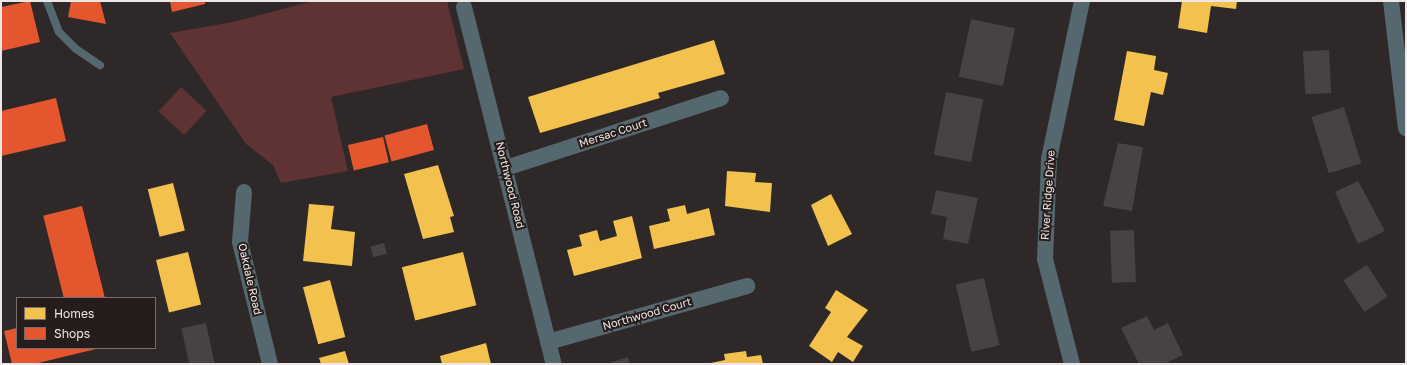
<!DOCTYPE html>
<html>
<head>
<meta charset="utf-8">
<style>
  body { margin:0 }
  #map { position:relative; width:1407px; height:365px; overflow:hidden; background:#2e2828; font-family:"Golos Text",sans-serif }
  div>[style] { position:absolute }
  .green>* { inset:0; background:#5f3233; transform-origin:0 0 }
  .homes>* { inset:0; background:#f2c14e; transform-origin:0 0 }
  .shops>* { inset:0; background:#e4572e; transform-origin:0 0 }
  .building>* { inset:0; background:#474342; transform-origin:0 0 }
  .lane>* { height:8px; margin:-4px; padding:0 4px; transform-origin:4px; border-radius:4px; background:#556870 }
  .street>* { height:16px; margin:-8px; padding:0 8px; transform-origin:8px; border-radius:8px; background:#556870 }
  span { translate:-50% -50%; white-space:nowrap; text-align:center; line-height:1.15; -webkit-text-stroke:4px #271c1c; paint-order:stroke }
  .street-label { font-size:11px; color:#eee7e7 }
  .frame { position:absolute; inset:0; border:2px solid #eee7e7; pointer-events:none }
  .legend { position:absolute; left:16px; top:297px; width:140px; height:52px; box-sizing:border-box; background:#271c1c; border:1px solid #776d6d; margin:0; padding:5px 7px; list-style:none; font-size:12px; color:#eee7e7 }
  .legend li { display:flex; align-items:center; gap:8px; height:20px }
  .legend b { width:20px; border:1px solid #776d6d }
</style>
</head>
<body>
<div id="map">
  <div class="green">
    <i style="clip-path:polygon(313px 1px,447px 1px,464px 69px,331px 97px,348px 171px,281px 183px,273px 165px,246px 144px,170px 33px,233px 22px)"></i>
    <i style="left:181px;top:87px;width:35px;height:33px;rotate:43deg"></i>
  </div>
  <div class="homes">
    <i style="clip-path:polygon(1182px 1px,1237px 1px,1236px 9px,1211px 6px,1207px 33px,1178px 28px)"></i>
    <i style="clip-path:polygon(714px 40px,725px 74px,658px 93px,660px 98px,540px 133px,528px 97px)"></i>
    <i style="clip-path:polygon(1127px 51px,1156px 56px,1154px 70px,1168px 73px,1163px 95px,1151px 92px,1144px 126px,1114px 120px)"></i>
    <i style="clip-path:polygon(438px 165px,454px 216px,450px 217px,454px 232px,423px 239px,404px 174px)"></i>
    <i style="clip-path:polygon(727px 171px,756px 173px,755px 182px,772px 183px,770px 212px,725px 206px)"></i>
    <i style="left:173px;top:183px;width:49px;height:26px;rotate:76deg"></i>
    <i style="clip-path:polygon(831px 194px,852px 234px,828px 246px,811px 205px)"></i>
    <i style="clip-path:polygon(309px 204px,334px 206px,331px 229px,355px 232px,352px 266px,303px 261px)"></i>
    <i style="clip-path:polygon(685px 205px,687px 214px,709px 208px,715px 235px,654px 249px,649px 226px,670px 221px,667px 209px)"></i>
    <i style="clip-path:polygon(632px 216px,642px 258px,574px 276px,567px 250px,582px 246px,579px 235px,597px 230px,600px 241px,617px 236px,613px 221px)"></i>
    <i style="left:188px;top:252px;width:54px;height:33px;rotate:76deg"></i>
    <i style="left:463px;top:252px;width:55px;height:63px;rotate:76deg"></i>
    <i style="left:330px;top:280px;width:59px;height:28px;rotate:75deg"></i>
    <i style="clip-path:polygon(836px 290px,868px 310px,847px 337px,863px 346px,853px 362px,838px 352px,832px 362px,809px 346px,831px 312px,825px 308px)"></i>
    <i style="clip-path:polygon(486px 343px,491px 364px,442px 364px,440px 356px)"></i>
    <i style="clip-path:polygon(345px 351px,349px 364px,321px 364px,319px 358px)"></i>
    <i style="clip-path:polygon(746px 351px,747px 357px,761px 355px,763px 364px,706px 364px,725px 360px,724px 354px)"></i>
  </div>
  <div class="shops">
    <i style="clip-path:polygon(30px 1px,40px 42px,1px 51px,1px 7px)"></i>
    <i style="clip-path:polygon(71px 1px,100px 1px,106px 24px,68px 17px)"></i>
    <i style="clip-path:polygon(170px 1px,205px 1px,205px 4px,172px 12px)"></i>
    <i style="clip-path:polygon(56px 98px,66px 141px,1px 156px,1px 111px)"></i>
    <i style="left:427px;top:124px;width:27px;height:44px;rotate:75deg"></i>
    <i style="left:383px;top:137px;width:26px;height:36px;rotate:77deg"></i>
    <i style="left:82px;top:206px;width:95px;height:40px;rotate:76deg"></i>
    <i style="clip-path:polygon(17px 328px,17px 348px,96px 349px,34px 364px,12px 364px,4px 331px)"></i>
  </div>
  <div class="building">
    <i style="left:971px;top:19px;width:45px;height:59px;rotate:12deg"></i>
    <i style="left:1329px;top:50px;width:43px;height:26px;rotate:87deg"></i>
    <i style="left:946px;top:92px;width:38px;height:64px;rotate:11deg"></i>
    <i style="left:1344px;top:107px;width:59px;height:34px;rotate:73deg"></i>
    <i style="clip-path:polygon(1118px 143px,1143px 147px,1132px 211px,1103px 206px)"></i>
    <i style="clip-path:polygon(1358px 181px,1385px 231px,1358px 244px,1335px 192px)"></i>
    <i style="clip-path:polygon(936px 190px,978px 198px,968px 244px,943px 239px,947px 217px,931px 214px)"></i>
    <i style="left:1134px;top:230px;width:52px;height:24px;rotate:88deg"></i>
    <i style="left:384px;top:243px;width:11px;height:14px;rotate:75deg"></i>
    <i style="left:1367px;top:265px;width:38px;height:28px;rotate:57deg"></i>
    <i style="left:984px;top:278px;width:69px;height:29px;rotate:77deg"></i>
    <i style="clip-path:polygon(1147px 316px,1154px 330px,1168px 323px,1183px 355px,1164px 364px,1139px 364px,1121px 328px)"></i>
    <i style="left:206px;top:323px;width:42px;height:25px;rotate:78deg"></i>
    <i style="clip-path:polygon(628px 357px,630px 364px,606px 364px)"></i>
  </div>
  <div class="lane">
    <i style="left:47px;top:1px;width:33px;rotate:69deg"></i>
    <i style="left:59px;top:32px;width:24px;rotate:45deg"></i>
    <i style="left:76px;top:49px;width:29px;rotate:34deg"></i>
  </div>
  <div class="street">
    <i style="left:1391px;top:1px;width:128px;rotate:83.3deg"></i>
    <i style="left:464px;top:7px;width:368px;rotate:75.9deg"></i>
    <i style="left:506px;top:168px;width:226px;rotate:-18deg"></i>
    <i style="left:244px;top:192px;width:50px;rotate:94.6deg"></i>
    <i style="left:240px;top:242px;width:126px;rotate:76.2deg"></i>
    <i style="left:548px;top:342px;width:207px;rotate:-15.7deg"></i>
    <i style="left:1072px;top:364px;width:108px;rotate:-104.4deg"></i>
    <i style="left:1045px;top:259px;width:100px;rotate:-87.7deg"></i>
    <i style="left:1049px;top:159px;width:161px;rotate:-78.2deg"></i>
  </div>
  <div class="street-label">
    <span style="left:613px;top:133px;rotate:-18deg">Mersac Court</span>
    <span style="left:510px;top:185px;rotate:76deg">Northwood Road</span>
    <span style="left:1048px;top:195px;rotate:-86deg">River Ridge Drive</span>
    <span style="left:250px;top:279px;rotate:77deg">Oakdale Road</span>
    <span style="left:647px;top:314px;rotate:-16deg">Northwood Court</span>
  </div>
  <div class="frame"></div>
  <ul class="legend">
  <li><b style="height:11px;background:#f2c14e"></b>Homes</li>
  <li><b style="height:11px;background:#e4572e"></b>Shops</li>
  </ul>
</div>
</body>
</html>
